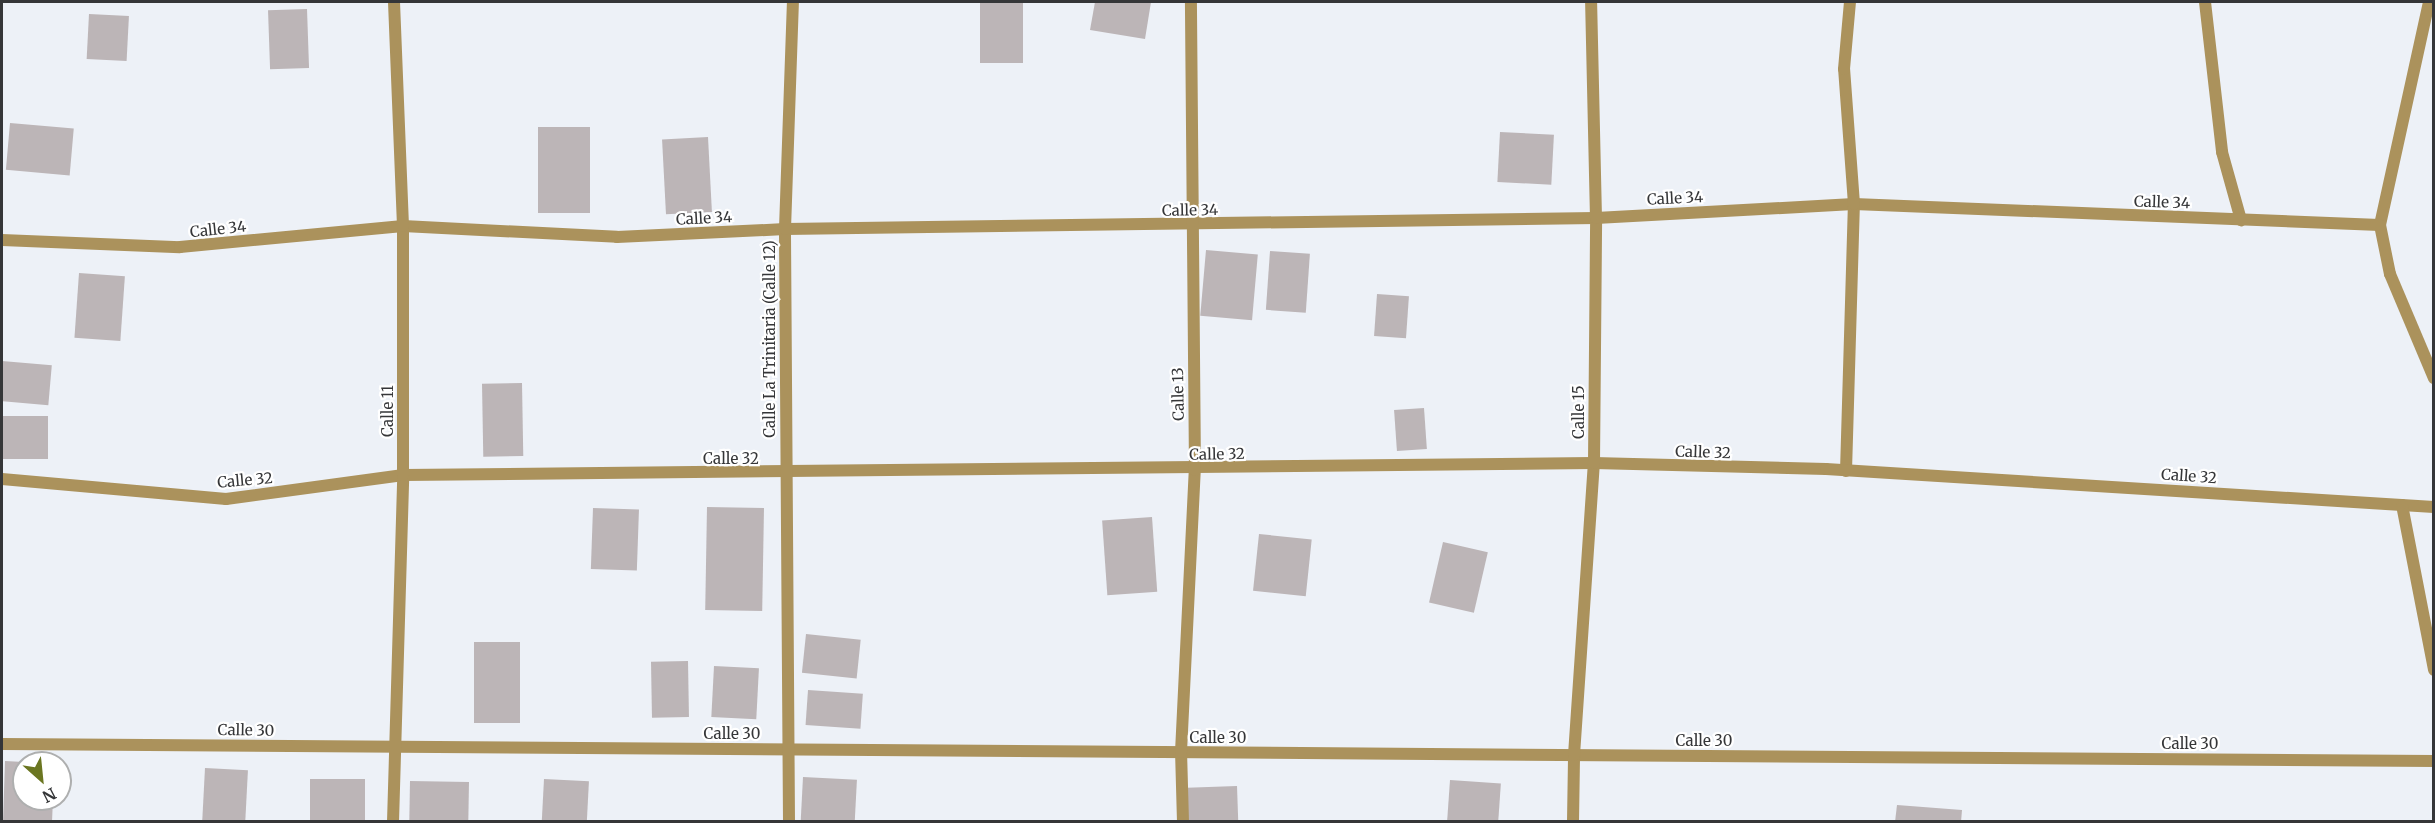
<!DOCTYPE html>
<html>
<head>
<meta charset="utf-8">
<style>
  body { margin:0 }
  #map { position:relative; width:2435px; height:823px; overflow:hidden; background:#edf1f7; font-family:Merriweather,serif }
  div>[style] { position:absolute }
  .building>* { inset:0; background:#bcb5b7; transform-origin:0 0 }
  .street>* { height:12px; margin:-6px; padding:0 6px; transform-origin:6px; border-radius:6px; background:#ab925c }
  span { translate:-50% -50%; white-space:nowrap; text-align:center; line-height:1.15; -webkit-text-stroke:4.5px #fff; paint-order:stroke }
  .street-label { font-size:15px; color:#353638 }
  .frame { position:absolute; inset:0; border:3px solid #353638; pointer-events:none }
  .north { position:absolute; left:12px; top:751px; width:60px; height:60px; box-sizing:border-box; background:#fff; border:2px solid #aeafaf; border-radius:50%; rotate:153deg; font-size:16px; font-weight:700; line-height:24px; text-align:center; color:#353638 }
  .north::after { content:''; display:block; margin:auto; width:21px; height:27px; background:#6b7621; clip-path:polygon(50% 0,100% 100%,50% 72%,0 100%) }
</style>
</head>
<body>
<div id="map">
  <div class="building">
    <i style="left:980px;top:2px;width:43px;height:61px"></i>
    <i style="clip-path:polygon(1095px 2px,1151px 2px,1145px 39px,1090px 30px)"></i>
    <i style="left:307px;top:9px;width:59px;height:39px;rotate:88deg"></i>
    <i style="left:89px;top:14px;width:40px;height:45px;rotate:3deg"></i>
    <i style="left:10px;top:123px;width:64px;height:47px;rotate:5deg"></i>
    <i style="left:538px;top:127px;width:52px;height:86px"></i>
    <i style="left:1500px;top:132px;width:54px;height:50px;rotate:3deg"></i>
    <i style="left:708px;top:137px;width:75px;height:46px;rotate:87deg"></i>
    <i style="left:1206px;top:250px;width:52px;height:66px;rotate:5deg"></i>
    <i style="left:1270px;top:251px;width:40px;height:59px;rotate:4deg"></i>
    <i style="left:79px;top:273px;width:46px;height:65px;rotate:4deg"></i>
    <i style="left:1377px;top:294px;width:32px;height:42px;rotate:4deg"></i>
    <i style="left:2px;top:361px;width:50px;height:40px;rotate:5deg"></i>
    <i style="left:522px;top:383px;width:73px;height:40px;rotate:89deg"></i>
    <i style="left:1424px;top:408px;width:41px;height:30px;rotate:86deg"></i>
    <i style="left:48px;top:416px;width:43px;height:46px;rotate:90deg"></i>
    <i style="left:707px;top:507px;width:57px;height:103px;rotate:1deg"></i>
    <i style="left:593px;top:508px;width:46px;height:61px;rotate:2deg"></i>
    <i style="left:1152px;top:517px;width:75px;height:50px;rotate:86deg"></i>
    <i style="left:1259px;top:534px;width:53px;height:57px;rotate:6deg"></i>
    <i style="left:1443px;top:542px;width:46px;height:62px;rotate:13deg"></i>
    <i style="left:806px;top:634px;width:55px;height:39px;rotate:6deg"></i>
    <i style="left:474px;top:642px;width:46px;height:81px"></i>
    <i style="left:688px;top:661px;width:56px;height:37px;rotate:89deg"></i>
    <i style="left:714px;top:666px;width:45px;height:51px;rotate:3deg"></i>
    <i style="left:808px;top:690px;width:55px;height:35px;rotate:4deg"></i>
    <i style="clip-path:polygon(5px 761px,24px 762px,24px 799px,53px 799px,52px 822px,3px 822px)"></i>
    <i style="left:205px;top:768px;width:43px;height:54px;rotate:3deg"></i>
    <i style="left:803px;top:777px;width:54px;height:45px;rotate:3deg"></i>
    <i style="left:310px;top:779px;width:55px;height:43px"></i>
    <i style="left:544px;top:779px;width:45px;height:43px;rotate:3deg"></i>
    <i style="left:1450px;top:780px;width:51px;height:42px;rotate:4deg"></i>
    <i style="left:410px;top:781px;width:59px;height:41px;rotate:1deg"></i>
    <i style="left:1237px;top:786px;width:36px;height:50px;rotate:88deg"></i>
    <i style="clip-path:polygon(1897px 805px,1962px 810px,1961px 822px,1895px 822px)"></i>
  </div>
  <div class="street">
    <i style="left:2205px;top:2px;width:151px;rotate:83.5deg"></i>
    <i style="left:2222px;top:152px;width:71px;rotate:74.4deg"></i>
    <i style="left:2429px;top:2px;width:228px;rotate:102.4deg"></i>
    <i style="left:2380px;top:225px;width:50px;rotate:78.5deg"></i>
    <i style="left:2390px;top:274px;width:113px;rotate:67.1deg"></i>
    <i style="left:2px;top:240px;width:178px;rotate:2.3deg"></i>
    <i style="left:180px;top:247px;width:224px;rotate:-5.4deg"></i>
    <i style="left:403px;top:226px;width:214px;rotate:2.9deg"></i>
    <i style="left:617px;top:237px;width:168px;rotate:-2.7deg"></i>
    <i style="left:785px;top:229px;width:811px;rotate:-0.78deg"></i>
    <i style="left:1596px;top:218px;width:258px;rotate:-3.1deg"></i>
    <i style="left:1854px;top:204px;width:526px;rotate:2.29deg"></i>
    <i style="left:1846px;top:471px;width:267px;rotate:-88.3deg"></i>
    <i style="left:1854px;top:204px;width:135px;rotate:-94.2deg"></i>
    <i style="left:1844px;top:69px;width:67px;rotate:-84.9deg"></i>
    <i style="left:2px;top:479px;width:225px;rotate:5.1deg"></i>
    <i style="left:226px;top:499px;width:179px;rotate:-7.7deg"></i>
    <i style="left:403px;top:475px;width:1191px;rotate:-0.58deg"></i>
    <i style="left:1594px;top:463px;width:232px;rotate:1.5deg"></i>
    <i style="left:1826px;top:469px;width:609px;rotate:3.58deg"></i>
    <i style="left:2402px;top:505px;width:168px;rotate:79deg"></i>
    <i style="left:2px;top:744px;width:2432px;rotate:0.4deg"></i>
    <i style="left:393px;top:822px;width:347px;rotate:-88.3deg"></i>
    <i style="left:403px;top:475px;width:249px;rotate:-90deg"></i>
    <i style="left:403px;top:226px;width:224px;rotate:-92.3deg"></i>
    <i style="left:789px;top:822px;width:593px;rotate:-90.39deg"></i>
    <i style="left:785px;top:229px;width:227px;rotate:-88deg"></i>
    <i style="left:1183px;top:822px;width:70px;rotate:-91.6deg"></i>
    <i style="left:1181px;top:752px;width:282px;rotate:-87.2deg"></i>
    <i style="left:1195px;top:470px;width:468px;rotate:-90.5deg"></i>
    <i style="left:1573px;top:822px;width:67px;rotate:-89.1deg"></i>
    <i style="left:1574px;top:755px;width:293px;rotate:-86.1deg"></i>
    <i style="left:1594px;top:463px;width:245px;rotate:-89.5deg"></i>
    <i style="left:1596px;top:218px;width:216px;rotate:-91.3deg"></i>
  </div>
  <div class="street-label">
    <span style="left:1675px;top:198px;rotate:-3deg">Calle 34</span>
    <span style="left:2162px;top:202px;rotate:2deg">Calle 34</span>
    <span style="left:1190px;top:210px;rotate:-1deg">Calle 34</span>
    <span style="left:704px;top:218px;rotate:-3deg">Calle 34</span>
    <span style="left:218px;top:229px;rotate:-6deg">Calle 34</span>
    <span style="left:770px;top:339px;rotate:-90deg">Calle La Trinitaria (Calle 12)</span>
    <span style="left:1178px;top:394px;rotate:-91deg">Calle 13</span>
    <span style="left:388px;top:411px;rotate:-90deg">Calle 11</span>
    <span style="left:1579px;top:412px;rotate:-90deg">Calle 15</span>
    <span style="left:1703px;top:452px;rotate:2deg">Calle 32</span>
    <span style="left:1217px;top:454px;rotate:-1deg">Calle 32</span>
    <span style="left:731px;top:459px">Calle 32</span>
    <span style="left:2189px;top:476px;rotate:4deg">Calle 32</span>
    <span style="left:245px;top:480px;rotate:-5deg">Calle 32</span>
    <span style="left:246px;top:730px;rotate:1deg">Calle 30</span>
    <span style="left:732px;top:734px">Calle 30</span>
    <span style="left:1218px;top:738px">Calle 30</span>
    <span style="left:1704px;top:741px">Calle 30</span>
    <span style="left:2190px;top:744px">Calle 30</span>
  </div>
  <div class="frame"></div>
  <div class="north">N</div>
</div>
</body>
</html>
